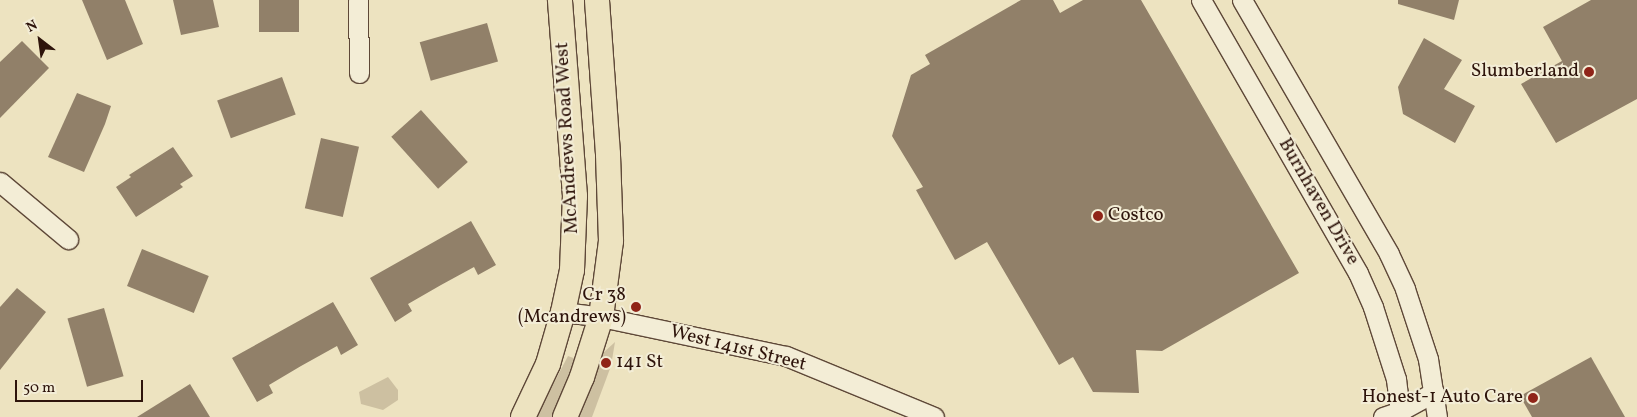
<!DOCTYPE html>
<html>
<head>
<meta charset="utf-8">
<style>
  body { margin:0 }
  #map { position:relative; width:1637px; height:417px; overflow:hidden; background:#ede3c0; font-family:Vollkorn,serif }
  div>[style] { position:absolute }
  .green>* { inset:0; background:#cdc0a1 }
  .building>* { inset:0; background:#918069; transform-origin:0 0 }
  .roads { filter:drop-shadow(1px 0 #5e4838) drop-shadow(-1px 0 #5e4838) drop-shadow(0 1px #5e4838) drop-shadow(0 -1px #5e4838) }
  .minor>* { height:19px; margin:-9.5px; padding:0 9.5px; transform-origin:9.5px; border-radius:9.5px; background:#f3edd6 }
  .major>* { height:24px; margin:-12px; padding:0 12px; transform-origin:12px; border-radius:12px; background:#ede3c0 }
  .dots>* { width:14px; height:14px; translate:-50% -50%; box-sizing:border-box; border:2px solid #f3edd6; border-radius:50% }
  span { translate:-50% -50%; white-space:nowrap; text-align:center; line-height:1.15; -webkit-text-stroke:4px #f3edd6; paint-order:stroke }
  .poi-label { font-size:19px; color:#2e140b }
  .right { translate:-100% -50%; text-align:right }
  .left { translate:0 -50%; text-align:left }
  .street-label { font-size:19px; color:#2e140b }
  .north { position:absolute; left:15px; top:15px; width:50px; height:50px; -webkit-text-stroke:4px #f3edd6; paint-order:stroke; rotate:330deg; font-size:14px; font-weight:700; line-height:20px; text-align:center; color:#2e140b }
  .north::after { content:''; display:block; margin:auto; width:18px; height:22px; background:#2e140b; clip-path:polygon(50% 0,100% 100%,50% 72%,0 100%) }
  .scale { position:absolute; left:15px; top:380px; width:128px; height:22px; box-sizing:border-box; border:2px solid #2e140b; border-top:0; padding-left:6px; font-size:15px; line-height:18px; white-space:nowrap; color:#2e140b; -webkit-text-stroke:4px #f3edd6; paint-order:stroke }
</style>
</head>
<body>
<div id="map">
  <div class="green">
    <i style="clip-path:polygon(615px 342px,611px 366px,592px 417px,579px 417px,603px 353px)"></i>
    <i style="clip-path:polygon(568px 356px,576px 359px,552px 417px,536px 417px)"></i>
    <i style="clip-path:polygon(388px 377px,398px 390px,398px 400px,383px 410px,361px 404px,359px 392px)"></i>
  </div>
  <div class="building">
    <i style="clip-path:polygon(82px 0,125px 0,143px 44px,107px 60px)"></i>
    <i style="clip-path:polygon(173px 0,213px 0,219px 27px,181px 35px)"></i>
    <i style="left:259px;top:0;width:40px;height:32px"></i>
    <i style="clip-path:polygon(1021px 0,1053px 0,1060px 13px,1083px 0,1141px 0,1299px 273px,1162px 351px,1136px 350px,1139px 393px,1093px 392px,1073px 357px,1059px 365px,987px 242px,955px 260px,916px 190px,923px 187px,892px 136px,911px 75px,930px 64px,925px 55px)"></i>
    <i style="clip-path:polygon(1398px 0,1459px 0,1454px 20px,1398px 4px)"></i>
    <i style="clip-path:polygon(1591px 0,1637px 0,1637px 99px,1556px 143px,1521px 84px,1562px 61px,1543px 27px)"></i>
    <i style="left:487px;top:23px;width:40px;height:70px;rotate:74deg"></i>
    <i style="clip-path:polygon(1424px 38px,1462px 60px,1444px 89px,1475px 106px,1455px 143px,1403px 114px,1398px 87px)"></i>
    <i style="clip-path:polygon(22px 41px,49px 68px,0 118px,0 62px)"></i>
    <i style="left:282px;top:77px;width:40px;height:69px;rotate:70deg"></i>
    <i style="clip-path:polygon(77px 93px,111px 106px,105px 124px,84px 172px,48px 157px)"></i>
    <i style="left:421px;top:110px;width:70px;height:40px;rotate:48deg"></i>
    <i style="left:321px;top:138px;width:39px;height:72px;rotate:13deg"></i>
    <i style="clip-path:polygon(173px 147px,193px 176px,180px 184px,183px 187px,136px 217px,116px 187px,131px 177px,129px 175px)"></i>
    <i style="clip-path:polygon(471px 221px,496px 265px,478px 275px,474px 267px,441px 285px,408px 304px,412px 311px,395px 322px,370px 278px)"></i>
    <i style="left:142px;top:249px;width:72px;height:40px;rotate:22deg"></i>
    <i style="clip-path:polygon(17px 288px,46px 312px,0 370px,0 307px)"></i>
    <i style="clip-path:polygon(333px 302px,358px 345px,341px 355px,337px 346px,301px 366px,269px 385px,273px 393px,257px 402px,232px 358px)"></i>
    <i style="left:104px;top:308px;width:71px;height:38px;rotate:74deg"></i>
    <i style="clip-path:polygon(1591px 357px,1625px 417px,1532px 417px,1520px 396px)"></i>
    <i style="clip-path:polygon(190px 384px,210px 417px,137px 417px)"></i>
  </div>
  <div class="roads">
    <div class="minor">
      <i style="left:358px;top:0;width:73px;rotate:89.2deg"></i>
      <i style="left:1201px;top:0;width:315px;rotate:60.1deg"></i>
      <i style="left:1358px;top:273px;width:37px;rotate:66deg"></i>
      <i style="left:1373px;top:307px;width:76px;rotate:72.3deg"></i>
      <i style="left:1396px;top:379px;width:38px;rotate:83deg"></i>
      <i style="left:1242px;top:0;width:293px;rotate:59.9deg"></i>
      <i style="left:1389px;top:254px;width:38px;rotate:65deg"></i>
      <i style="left:1405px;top:289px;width:74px;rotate:71.8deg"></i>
      <i style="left:1428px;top:359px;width:59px;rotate:81.2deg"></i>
      <i style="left:0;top:182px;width:89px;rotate:40deg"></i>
      <i style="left:563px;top:312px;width:38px;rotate:7deg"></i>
      <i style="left:601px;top:317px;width:189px;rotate:11.9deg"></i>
      <i style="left:786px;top:356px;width:160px;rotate:22.4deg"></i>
      <i style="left:1383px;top:417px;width:18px;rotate:-19deg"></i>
      <i style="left:1400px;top:411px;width:39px;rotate:-29deg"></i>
    </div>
    <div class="major">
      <i style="left:523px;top:417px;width:59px;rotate:-64.7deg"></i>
      <i style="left:548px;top:364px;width:54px;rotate:-73.9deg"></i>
      <i style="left:563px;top:312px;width:43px;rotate:-77.9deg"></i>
      <i style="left:572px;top:270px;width:74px;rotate:-87.7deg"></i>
      <i style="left:575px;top:196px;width:197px;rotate:-94.4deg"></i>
      <i style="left:565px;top:417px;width:43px;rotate:-67deg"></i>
      <i style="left:582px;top:377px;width:63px;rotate:-72.4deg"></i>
      <i style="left:601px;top:317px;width:77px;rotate:-82.5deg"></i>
      <i style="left:611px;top:241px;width:87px;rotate:-92deg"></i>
      <i style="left:608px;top:154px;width:154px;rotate:-94.1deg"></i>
    </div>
  </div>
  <div class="dots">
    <i style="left:1589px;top:72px;background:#8f2418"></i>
    <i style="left:1098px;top:216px;background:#8f2418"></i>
    <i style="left:636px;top:307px;background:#8f2418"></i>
    <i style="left:606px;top:363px;background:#8f2418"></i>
    <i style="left:1533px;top:398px;background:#8f2418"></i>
  </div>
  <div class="poi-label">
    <span class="right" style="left:1579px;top:72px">Slumberland</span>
    <span class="left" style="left:1108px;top:216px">Costco</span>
    <span class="right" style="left:626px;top:307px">Cr 38<br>(Mcandrews)</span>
    <span class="left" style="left:616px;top:363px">141 St</span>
    <span class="right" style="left:1523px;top:398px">Honest-1 Auto Care</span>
  </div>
  <div class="street-label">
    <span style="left:568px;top:138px;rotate:-93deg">McAndrews Road West</span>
    <span style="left:1318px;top:202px;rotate:60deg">Burnhaven Drive</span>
    <span style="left:738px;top:349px;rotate:14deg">West 141st Street</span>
  </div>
  <div class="north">N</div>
  <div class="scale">50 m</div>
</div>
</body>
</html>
